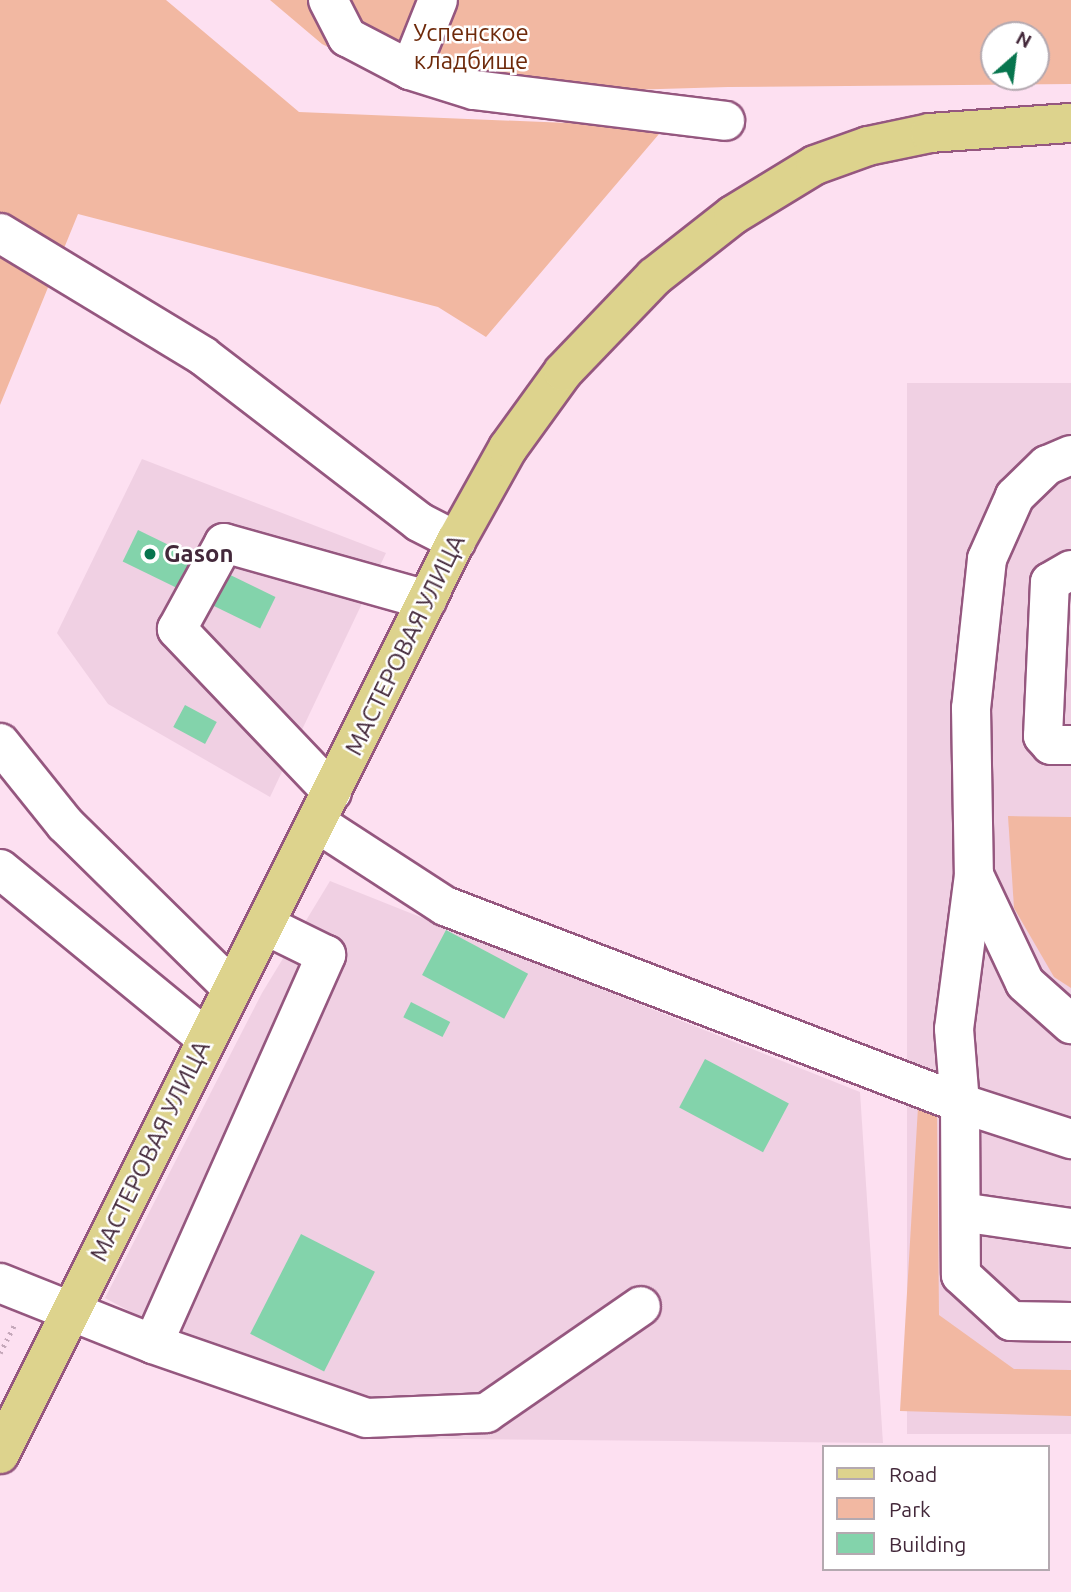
<!DOCTYPE html>
<html>
<head>
<meta charset="utf-8">
<style>
  body { margin:0 }
  #map { position:relative; width:1071px; height:1592px; overflow:hidden; background:#fde0f1; font-family:Ubuntu,sans-serif }
  div>[style] { position:absolute }
  .built>* { inset:0; background:#f0d0e3; transform-origin:0 0 }
  .green>* { inset:0; background:#f2b8a2 }
  .building>* { inset:0; background:#83d3ab; transform-origin:0 0 }
  .path>* { height:4.5px; margin-top:-2.25px; transform-origin:0; background:repeating-linear-gradient(90deg,#c5a8ba 0 2px,transparent 0 7px) }
  .roads { filter:drop-shadow(2px 0 #95577f) drop-shadow(-2px 0 #95577f) drop-shadow(0 2px #95577f) drop-shadow(0 -2px #95577f) }
  .minor>* { height:38px; margin:-19px; padding:0 19px; transform-origin:19px; border-radius:19px; background:#fff }
  .major>* { height:38px; margin:-19px; padding:0 19px; transform-origin:19px; border-radius:19px; background:#ddd38d }
  .dots>* { width:19px; height:19px; translate:-50% -50%; box-sizing:border-box; border:4px solid #fff; border-radius:50% }
  span { translate:-50% -50%; white-space:nowrap; text-align:center; line-height:1.15; -webkit-text-stroke:5px #fff; paint-order:stroke }
  .park-label { font-size:24px; color:#6e2a0b }
  .poi-label { font-size:24px; color:#43283a; font-weight:700 }
  .left { translate:0 -50%; text-align:left }
  .street-label { font-size:24px; color:#43283a }
  .legend { position:absolute; left:822px; top:1445px; width:228px; height:126px; box-sizing:border-box; background:#fff; border:2px solid #b4a9b0; margin:0; padding:9px 12px; list-style:none; font-size:21px; color:#43283a }
  .legend li { display:flex; align-items:center; gap:14px; height:35px }
  .legend b { width:35px; border:2px solid #b4a9b0 }
  .north { position:absolute; left:980px; top:21px; width:70px; height:70px; box-sizing:border-box; background:#fff; border:2px solid #b4a9b0; border-radius:50%; rotate:28deg; font-size:19px; font-weight:700; line-height:28px; text-align:center; color:#43283a }
  .north::after { content:''; display:block; margin:auto; width:24px; height:32px; background:#07754e; clip-path:polygon(50% 0,100% 100%,50% 72%,0 100%) }
</style>
</head>
<body>
<div id="map">
  <div class="built">
    <i style="left:1071px;top:383px;width:1051px;height:164px;rotate:90deg"></i>
    <i style="clip-path:polygon(142px 459px,386px 553px,270px 797px,108px 704px,57px 633px)"></i>
    <i style="clip-path:polygon(330px 881px,860px 1092px,883px 1443px,365px 1438px,105px 1298px,262px 993px)"></i>
  </div>
  <div class="green">
    <i style="clip-path:polygon(0 0,166px 0,299px 112px,665px 127px,486px 337px,438px 307px,78px 214px,0 405px)"></i>
    <i style="clip-path:polygon(evenodd,270px 0,1071px 0,1071px 84px,728px 87px,425px 96px,322px 44px,270px 0,994px 35px,1036px 35px,1036px 77px,994px 77px,994px 35px)"></i>
    <i style="clip-path:polygon(1008px 816px,1071px 817px,1071px 988px,1054px 977px,1014px 908px)"></i>
    <i style="clip-path:polygon(918px 1107px,937px 1111px,939px 1315px,1014px 1369px,1071px 1370px,1071px 1416px,900px 1411px)"></i>
  </div>
  <div class="building">
    <i style="left:138px;top:530px;width:153px;height:35px;rotate:26deg"></i>
    <i style="left:185px;top:705px;width:36px;height:25px;rotate:28deg"></i>
    <i style="left:446px;top:930px;width:93px;height:51px;rotate:28deg"></i>
    <i style="left:411px;top:1002px;width:44px;height:17px;rotate:27deg"></i>
    <i style="left:705px;top:1059px;width:95px;height:55px;rotate:28deg"></i>
    <i style="left:301px;top:1234px;width:83px;height:112px;rotate:27deg"></i>
  </div>
  <div class="path">
    <i style="left:0;top:1353px;width:34px;rotate:-63deg"></i>
  </div>
  <div class="roads">
    <div class="minor">
      <i style="left:328px;top:0;width:42px;rotate:62.8deg"></i>
      <i style="left:347px;top:37px;width:71px;rotate:27.6deg"></i>
      <i style="left:410px;top:70px;width:75px;rotate:-68.2deg"></i>
      <i style="left:410px;top:70px;width:67px;rotate:17.4deg"></i>
      <i style="left:474px;top:90px;width:253px;rotate:7deg"></i>
      <i style="left:0;top:233px;width:237px;rotate:31.2deg"></i>
      <i style="left:203px;top:356px;width:272px;rotate:37.5deg"></i>
      <i style="left:419px;top:522px;width:42px;rotate:27.2deg"></i>
      <i style="left:1071px;top:455px;width:26px;rotate:157deg"></i>
      <i style="left:1047px;top:465px;width:45px;rotate:135.9deg"></i>
      <i style="left:1015px;top:496px;width:69px;rotate:114deg"></i>
      <i style="left:987px;top:559px;width:150px;rotate:96.1deg"></i>
      <i style="left:971px;top:708px;width:167px;rotate:89deg"></i>
      <i style="left:974px;top:875px;width:155px;rotate:97.4deg"></i>
      <i style="left:954px;top:1029px;width:74px;rotate:85.4deg"></i>
      <i style="left:960px;top:1103px;width:172px;rotate:89.7deg"></i>
      <i style="left:961px;top:1275px;width:68px;rotate:42.6deg"></i>
      <i style="left:1011px;top:1321px;width:60px;rotate:1deg"></i>
      <i style="left:1071px;top:570px;width:24px;rotate:150deg"></i>
      <i style="left:1050px;top:582px;width:154px;rotate:92.6deg"></i>
      <i style="left:1043px;top:736px;width:12px;rotate:48deg"></i>
      <i style="left:1051px;top:745px;width:20px"></i>
      <i style="left:0;top:743px;width:104px;rotate:51.3deg"></i>
      <i style="left:65px;top:824px;width:234px;rotate:44.5deg"></i>
      <i style="left:332px;top:792px;width:225px;rotate:-133.6deg"></i>
      <i style="left:177px;top:629px;width:98px;rotate:-61.3deg"></i>
      <i style="left:224px;top:543px;width:211px;rotate:15.7deg"></i>
      <i style="left:317px;top:823px;width:153px;rotate:33deg"></i>
      <i style="left:445px;top:906px;width:551px;rotate:20.93deg"></i>
      <i style="left:960px;top:1103px;width:117px;rotate:18deg"></i>
      <i style="left:0;top:869px;width:266px;rotate:39.4deg"></i>
      <i style="left:974px;top:875px;width:119px;rotate:64.7deg"></i>
      <i style="left:1025px;top:983px;width:62px;rotate:41.7deg"></i>
      <i style="left:961px;top:1212px;width:111px;rotate:8.3deg"></i>
      <i style="left:0;top:1283px;width:165px;rotate:21.7deg"></i>
      <i style="left:153px;top:1344px;width:426px;rotate:-66deg"></i>
      <i style="left:326px;top:955px;width:68px;rotate:-153.8deg"></i>
      <i style="left:153px;top:1344px;width:226px;rotate:19.1deg"></i>
      <i style="left:367px;top:1418px;width:119px;rotate:-2.4deg"></i>
      <i style="left:486px;top:1413px;width:188px;rotate:-34.6deg"></i>
    </div>
    <div class="major">
      <i style="left:0;top:1454px;width:1021px;rotate:-63.46deg"></i>
      <i style="left:456px;top:541px;width:107px;rotate:-60.8deg"></i>
      <i style="left:508px;top:448px;width:94px;rotate:-54.1deg"></i>
      <i style="left:563px;top:372px;width:132px;rotate:-46.2deg"></i>
      <i style="left:654px;top:277px;width:100px;rotate:-38.1deg"></i>
      <i style="left:733px;top:215px;width:96px;rotate:-31.4deg"></i>
      <i style="left:815px;top:165px;width:56px;rotate:-19.7deg"></i>
      <i style="left:868px;top:146px;width:63px;rotate:-11.8deg"></i>
      <i style="left:930px;top:133px;width:141px;rotate:-4.1deg"></i>
    </div>
  </div>
  <div class="dots">
    <i style="left:150px;top:554px;background:#07754e"></i>
  </div>
  <div class="park-label">
    <span style="left:471px;top:47px">Успенское<br>кладбище</span>
  </div>
  <div class="poi-label">
    <span class="left" style="left:164px;top:554px">Gason</span>
  </div>
  <div class="street-label">
    <span style="left:405px;top:645px;rotate:-64deg">МАСТЕРОВАЯ УЛИЦА</span>
    <span style="left:150px;top:1151px;rotate:-64deg">МАСТЕРОВАЯ УЛИЦА</span>
  </div>
  <ul class="legend">
  <li><b style="height:9px;background:#ddd38d"></b>Road</li>
  <li><b style="height:19px;background:#f2b8a2"></b>Park</li>
  <li><b style="height:19px;background:#83d3ab"></b>Building</li>
  </ul>
  <div class="north">N</div>
</div>
</body>
</html>
